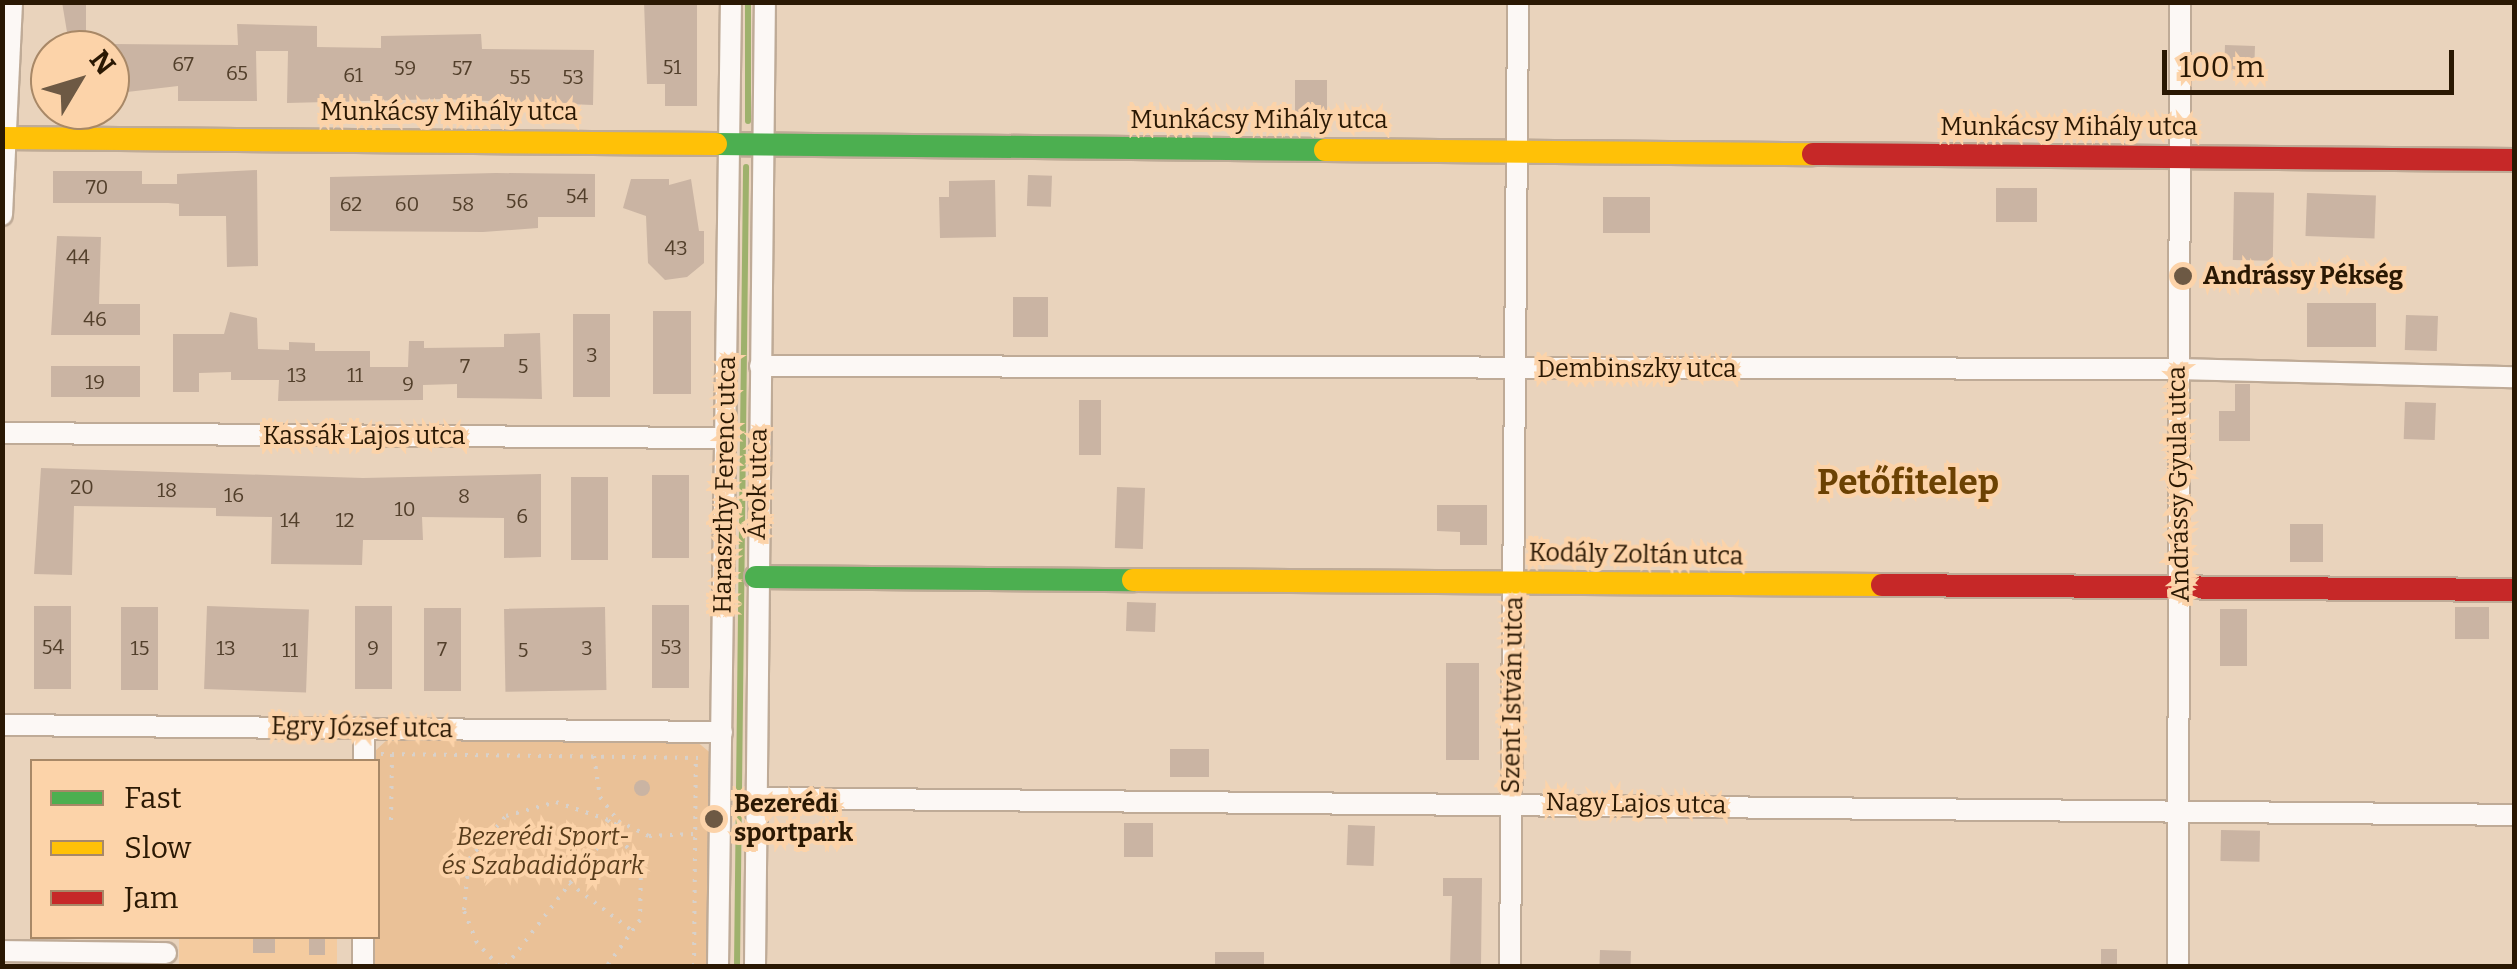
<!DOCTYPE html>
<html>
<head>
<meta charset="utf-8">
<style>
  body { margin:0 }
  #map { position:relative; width:2517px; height:969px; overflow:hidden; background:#e9d3bc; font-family:Bitter,serif }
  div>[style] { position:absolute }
  .built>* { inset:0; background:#f4cb9f; transform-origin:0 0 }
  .green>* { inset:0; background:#eac197 }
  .stream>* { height:6px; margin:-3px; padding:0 3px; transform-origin:3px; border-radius:3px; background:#9eb16c }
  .building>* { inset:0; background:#cab4a3; transform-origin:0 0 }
  .round { border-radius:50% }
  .path>* { height:4px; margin-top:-2px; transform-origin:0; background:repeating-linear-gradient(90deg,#d8d1ca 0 2.5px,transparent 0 10.5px) }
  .roads { filter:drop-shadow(2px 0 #bfab97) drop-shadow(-2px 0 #bfab97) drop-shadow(0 2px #bfab97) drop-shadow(0 -2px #bfab97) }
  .street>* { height:20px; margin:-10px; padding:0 10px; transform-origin:10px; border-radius:10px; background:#fcf8f5 }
  .fast>* { height:22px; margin:-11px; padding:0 11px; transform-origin:11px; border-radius:11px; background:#4caf50 }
  .slow>* { height:22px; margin:-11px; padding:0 11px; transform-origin:11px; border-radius:11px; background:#ffc107 }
  .jam>* { height:22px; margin:-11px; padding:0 11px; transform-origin:11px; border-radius:11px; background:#c62828 }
  .dots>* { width:28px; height:28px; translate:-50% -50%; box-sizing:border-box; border:5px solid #fcd3a9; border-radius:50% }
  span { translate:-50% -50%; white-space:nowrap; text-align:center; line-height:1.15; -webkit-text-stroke:8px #fcd3a9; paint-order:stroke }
  .number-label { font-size:20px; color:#523f2b }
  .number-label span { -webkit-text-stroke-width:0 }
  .street-label { font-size:25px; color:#2a1803 }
  .poi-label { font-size:25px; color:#2a1803; font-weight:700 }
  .left { translate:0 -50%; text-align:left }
  .park-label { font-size:25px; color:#593d1c; font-style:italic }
  .district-label { font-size:35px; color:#6b4103; font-weight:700 }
  .frame { position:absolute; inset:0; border:5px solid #2a1803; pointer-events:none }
  .legend { position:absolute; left:30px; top:759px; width:350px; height:180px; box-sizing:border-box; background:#fcd3a9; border:2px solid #a88867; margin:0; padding:12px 18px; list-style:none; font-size:30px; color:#2a1803 }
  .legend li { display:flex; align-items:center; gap:20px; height:50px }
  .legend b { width:50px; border:2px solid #a88867 }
  .north { position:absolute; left:30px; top:30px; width:100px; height:100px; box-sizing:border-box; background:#fcd3a9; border:2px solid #a88867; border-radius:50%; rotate:52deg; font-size:28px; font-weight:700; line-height:40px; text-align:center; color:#2a1803 }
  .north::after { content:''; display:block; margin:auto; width:35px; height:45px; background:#6d5944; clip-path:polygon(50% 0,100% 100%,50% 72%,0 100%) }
  .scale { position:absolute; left:2162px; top:50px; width:292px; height:45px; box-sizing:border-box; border:5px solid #2a1803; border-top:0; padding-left:12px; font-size:30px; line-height:35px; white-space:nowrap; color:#2a1803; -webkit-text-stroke:8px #fcd3a9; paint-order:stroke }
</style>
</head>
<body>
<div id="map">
  <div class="built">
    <i style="left:179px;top:937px;width:158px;height:29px"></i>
  </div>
  <div class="green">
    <i style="clip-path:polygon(388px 739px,696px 741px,713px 755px,712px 966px,373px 966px,374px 752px)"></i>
  </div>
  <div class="stream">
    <i style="left:748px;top:121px;width:119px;rotate:-90deg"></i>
    <i style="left:737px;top:966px;width:799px;rotate:-89.35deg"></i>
  </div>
  <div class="building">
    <i style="clip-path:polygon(62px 2px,86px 2px,86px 50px,70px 50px)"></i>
    <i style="clip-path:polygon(644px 2px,697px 2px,697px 106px,665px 106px,665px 84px,647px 84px)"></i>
    <i style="clip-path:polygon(237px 24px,317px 26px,317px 47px,381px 48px,381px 36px,481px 34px,482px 49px,594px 50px,593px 105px,442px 99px,287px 103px,288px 51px,256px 51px,257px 101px,178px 101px,178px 86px,110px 94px,110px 44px,238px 45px)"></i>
    <i style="left:2225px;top:45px;width:30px;height:25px;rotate:2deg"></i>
    <i style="left:1295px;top:80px;width:32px;height:38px"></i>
    <i style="clip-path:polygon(257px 170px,258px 266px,227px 267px,226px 216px,179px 216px,179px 204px,168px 203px,53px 203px,53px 171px,142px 171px,142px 184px,177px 184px,177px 174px)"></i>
    <i style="clip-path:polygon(496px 173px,595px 174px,595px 217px,538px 217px,538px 228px,483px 232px,330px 231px,330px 177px)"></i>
    <i style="left:1028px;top:175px;width:24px;height:31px;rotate:2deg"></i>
    <i style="clip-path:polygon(631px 179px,669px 179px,669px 185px,691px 179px,699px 231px,704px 231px,704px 263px,687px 277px,665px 280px,648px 263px,646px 216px,623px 208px)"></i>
    <i style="clip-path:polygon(995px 180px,996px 237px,940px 238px,939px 197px,949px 197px,949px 181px)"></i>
    <i style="left:1996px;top:188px;width:41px;height:34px"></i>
    <i style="left:2234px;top:192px;width:40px;height:68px;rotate:1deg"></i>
    <i style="left:2307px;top:193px;width:69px;height:43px;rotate:2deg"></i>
    <i style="left:1603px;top:197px;width:47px;height:36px"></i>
    <i style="clip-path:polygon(57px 236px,101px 237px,99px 304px,140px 304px,140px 335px,51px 335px)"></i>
    <i style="left:1013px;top:297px;width:35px;height:40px"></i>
    <i style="left:2376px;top:303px;width:44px;height:69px;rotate:90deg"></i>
    <i style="left:653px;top:311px;width:38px;height:83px"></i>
    <i style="clip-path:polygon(230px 312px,257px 318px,258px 349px,289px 350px,289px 342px,315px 343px,315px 351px,370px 351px,370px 367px,408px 367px,409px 341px,424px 341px,424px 348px,504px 347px,504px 334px,540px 333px,542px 399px,457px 398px,457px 384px,423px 385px,423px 400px,278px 401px,279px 380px,231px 380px,231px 372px,199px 373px,199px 392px,173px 392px,173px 334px,224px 334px)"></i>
    <i style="left:573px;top:314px;width:37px;height:83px"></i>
    <i style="left:2406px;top:315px;width:32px;height:35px;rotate:2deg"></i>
    <i style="left:51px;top:366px;width:89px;height:31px"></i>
    <i style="clip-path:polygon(2235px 384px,2250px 384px,2250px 441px,2219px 441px,2219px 411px,2235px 411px)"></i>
    <i style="left:1079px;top:400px;width:22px;height:55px"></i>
    <i style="left:2405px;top:402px;width:31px;height:37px;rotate:2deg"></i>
    <i style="clip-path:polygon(41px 468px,363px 478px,541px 474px,541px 557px,504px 558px,504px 518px,422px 517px,423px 540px,363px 540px,362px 565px,271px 564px,272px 517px,216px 516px,216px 508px,74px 506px,72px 575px,34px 574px)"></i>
    <i style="left:652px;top:475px;width:37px;height:83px"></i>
    <i style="left:571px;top:477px;width:37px;height:83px"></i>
    <i style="left:1117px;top:487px;width:28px;height:61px;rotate:2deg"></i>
    <i style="clip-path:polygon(1437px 505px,1487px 505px,1487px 545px,1460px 545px,1460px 532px,1437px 531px)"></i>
    <i style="left:2290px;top:524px;width:33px;height:38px"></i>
    <i style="left:1127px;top:602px;width:29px;height:29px;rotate:2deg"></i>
    <i style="left:652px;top:605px;width:37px;height:83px"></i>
    <i style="left:34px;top:606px;width:37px;height:83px"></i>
    <i style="left:207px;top:606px;width:102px;height:83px;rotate:2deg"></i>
    <i style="left:355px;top:606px;width:37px;height:83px"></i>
    <i style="left:121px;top:607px;width:37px;height:83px"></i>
    <i style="left:605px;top:607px;width:83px;height:101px;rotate:89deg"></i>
    <i style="left:2455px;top:607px;width:34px;height:32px"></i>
    <i style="left:424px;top:608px;width:37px;height:83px"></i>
    <i style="left:2220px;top:609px;width:27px;height:57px"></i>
    <i style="left:1446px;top:663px;width:33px;height:97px"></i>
    <i style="left:1170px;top:749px;width:39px;height:28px"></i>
    <i class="round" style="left:634px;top:780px;width:16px;height:16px"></i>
    <i style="left:1124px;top:823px;width:29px;height:34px"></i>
    <i style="left:1348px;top:825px;width:27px;height:40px;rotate:2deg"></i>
    <i style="left:2221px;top:830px;width:39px;height:31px;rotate:1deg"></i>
    <i style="clip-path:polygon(1443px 878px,1482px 878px,1481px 966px,1450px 966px,1452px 896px,1443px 896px)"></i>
    <i style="left:253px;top:936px;width:22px;height:17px"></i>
    <i style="left:309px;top:936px;width:16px;height:19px"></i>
    <i style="left:2101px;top:949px;width:16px;height:17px"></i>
    <i style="left:1600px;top:950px;width:31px;height:16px;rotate:2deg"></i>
    <i style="left:1215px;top:952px;width:49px;height:14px"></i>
  </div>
  <div class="path">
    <i style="left:381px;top:754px;width:321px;rotate:0.7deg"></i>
    <i style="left:594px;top:756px;width:41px;rotate:81.7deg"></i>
    <i style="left:600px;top:797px;width:30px;rotate:53deg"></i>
    <i style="left:618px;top:821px;width:34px;rotate:26deg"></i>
    <i style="left:649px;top:836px;width:44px;rotate:-2.6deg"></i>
    <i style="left:391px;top:820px;width:66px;rotate:-89.1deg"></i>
    <i style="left:569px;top:883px;width:83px;rotate:37.1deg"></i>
    <i style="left:499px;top:966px;width:32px;rotate:-134deg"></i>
    <i style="left:477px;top:943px;width:35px;rotate:-112deg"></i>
    <i style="left:464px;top:910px;width:51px;rotate:-84.4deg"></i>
    <i style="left:469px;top:859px;width:57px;rotate:-49.3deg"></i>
    <i style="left:506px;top:816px;width:52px;rotate:-15.6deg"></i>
    <i style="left:556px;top:802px;width:55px;rotate:19.1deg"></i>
    <i style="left:608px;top:820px;width:57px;rotate:54.9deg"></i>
    <i style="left:641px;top:867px;width:53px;rotate:91.1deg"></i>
    <i style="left:640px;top:920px;width:57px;rotate:125.7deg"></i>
    <i style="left:506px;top:966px;width:183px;rotate:-52.3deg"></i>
    <i style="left:694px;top:966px;width:209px;rotate:-89.5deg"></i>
  </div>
  <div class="roads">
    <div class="street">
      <i style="left:2px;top:215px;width:213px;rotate:-87.3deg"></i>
      <i style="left:760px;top:366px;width:1416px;rotate:0.12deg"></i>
      <i style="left:2176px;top:369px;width:338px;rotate:1.4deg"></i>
      <i style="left:2px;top:433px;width:723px;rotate:0.4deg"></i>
      <i style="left:2px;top:725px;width:720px;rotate:0.56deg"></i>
      <i style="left:364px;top:762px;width:34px;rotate:-90deg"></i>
      <i style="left:758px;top:798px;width:1756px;rotate:0.55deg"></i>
      <i style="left:2px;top:951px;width:164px;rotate:0.7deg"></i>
      <i style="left:363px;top:966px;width:30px;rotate:-90deg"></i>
      <i style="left:718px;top:966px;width:964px;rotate:-89.23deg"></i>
      <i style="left:755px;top:966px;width:964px;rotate:-89.41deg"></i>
      <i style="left:1510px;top:966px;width:964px;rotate:-89.52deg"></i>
      <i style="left:2178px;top:966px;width:964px;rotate:-89.88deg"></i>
    </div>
    <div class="fast">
      <i style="left:716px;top:144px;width:609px;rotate:0.56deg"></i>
      <i style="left:756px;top:577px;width:377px;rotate:0.5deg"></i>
    </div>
    <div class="slow">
      <i style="left:2px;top:138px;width:714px;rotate:0.48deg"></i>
      <i style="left:1325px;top:150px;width:488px;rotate:0.5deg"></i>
      <i style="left:1133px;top:580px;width:749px;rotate:0.38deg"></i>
    </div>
    <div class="jam">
      <i style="left:1813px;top:154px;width:701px;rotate:0.49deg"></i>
      <i style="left:1882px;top:585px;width:632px;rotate:0.45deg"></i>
    </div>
  </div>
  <div class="dots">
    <i style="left:2183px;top:276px;background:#6d5944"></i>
    <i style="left:714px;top:819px;background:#6d5944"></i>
  </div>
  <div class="number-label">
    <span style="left:183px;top:64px">67</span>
    <span style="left:672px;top:67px">51</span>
    <span style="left:405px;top:68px">59</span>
    <span style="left:462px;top:68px">57</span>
    <span style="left:237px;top:73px">65</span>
    <span style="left:353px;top:75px">61</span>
    <span style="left:520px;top:77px">55</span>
    <span style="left:573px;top:77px">53</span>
    <span style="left:97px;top:187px">70</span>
    <span style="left:577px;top:196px">54</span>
    <span style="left:517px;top:201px">56</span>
    <span style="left:351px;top:204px">62</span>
    <span style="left:407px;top:204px">60</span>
    <span style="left:463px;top:204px">58</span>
    <span style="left:676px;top:248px">43</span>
    <span style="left:78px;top:257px">44</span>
    <span style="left:95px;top:319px">46</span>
    <span style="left:592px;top:355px">3</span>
    <span style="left:465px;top:366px">7</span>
    <span style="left:523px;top:366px">5</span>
    <span style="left:297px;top:375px">13</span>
    <span style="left:355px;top:375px">11</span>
    <span style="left:95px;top:382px">19</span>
    <span style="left:408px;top:384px">9</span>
    <span style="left:82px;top:487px">20</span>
    <span style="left:167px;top:490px">18</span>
    <span style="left:234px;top:495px">16</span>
    <span style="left:464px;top:496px">8</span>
    <span style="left:405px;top:509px">10</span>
    <span style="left:522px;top:516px">6</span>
    <span style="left:290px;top:520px">14</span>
    <span style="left:345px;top:520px">12</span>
    <span style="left:53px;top:647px">54</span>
    <span style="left:671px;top:647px">53</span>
    <span style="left:140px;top:648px">15</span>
    <span style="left:226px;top:648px">13</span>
    <span style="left:373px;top:648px">9</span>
    <span style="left:587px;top:648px">3</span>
    <span style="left:442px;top:649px">7</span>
    <span style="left:290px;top:650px">11</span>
    <span style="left:523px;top:650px">5</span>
  </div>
  <div class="street-label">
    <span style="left:449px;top:112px">Munkácsy Mihály utca</span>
    <span style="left:1259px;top:120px">Munkácsy Mihály utca</span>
    <span style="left:2069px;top:127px">Munkácsy Mihály utca</span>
    <span style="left:1637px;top:369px">Dembinszky utca</span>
    <span style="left:364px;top:436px">Kassák Lajos utca</span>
    <span style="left:758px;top:484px;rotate:-89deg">Árok utca</span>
    <span style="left:2179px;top:484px;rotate:-91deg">Andrássy Gyula utca</span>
    <span style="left:725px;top:485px;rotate:-89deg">Haraszthy Ferenc utca</span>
    <span style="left:1636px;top:555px;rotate:1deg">Kodály Zoltán utca</span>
    <span style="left:1513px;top:695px;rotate:-89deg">Szent István utca</span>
    <span style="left:362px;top:728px;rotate:1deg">Egry József utca</span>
    <span style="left:1636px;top:804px;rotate:1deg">Nagy Lajos utca</span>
  </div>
  <div class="poi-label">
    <span class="left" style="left:2203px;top:276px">Andrássy Pékség</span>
    <span class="left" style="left:734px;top:819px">Bezerédi<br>sportpark</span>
  </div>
  <div class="park-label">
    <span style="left:543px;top:852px">Bezerédi Sport-<br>és Szabadidőpark</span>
  </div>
  <div class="district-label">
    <span style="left:1908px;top:482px">Petőfitelep</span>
  </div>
  <div class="frame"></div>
  <ul class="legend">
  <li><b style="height:12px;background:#4caf50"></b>Fast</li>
  <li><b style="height:12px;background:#ffc107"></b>Slow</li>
  <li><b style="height:12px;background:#c62828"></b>Jam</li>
  </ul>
  <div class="north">N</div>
  <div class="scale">100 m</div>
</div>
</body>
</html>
